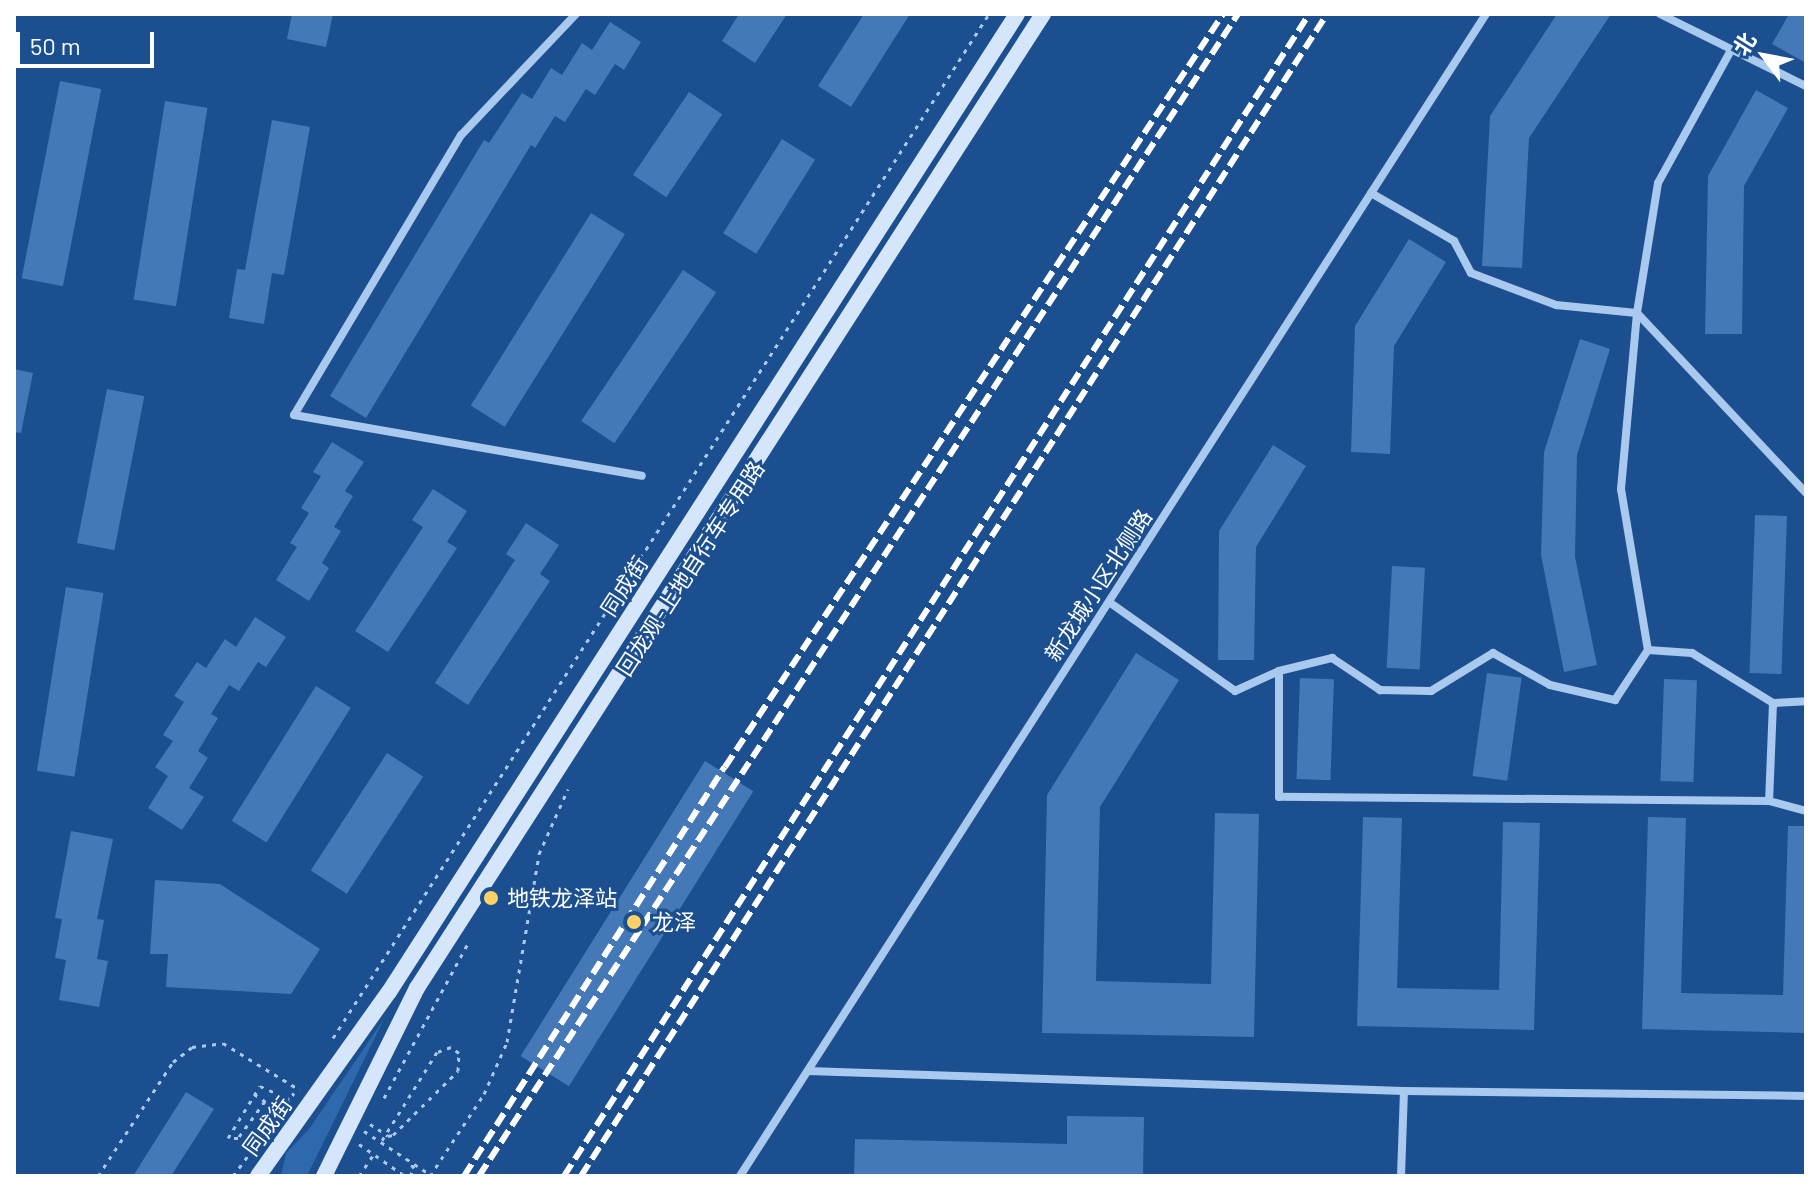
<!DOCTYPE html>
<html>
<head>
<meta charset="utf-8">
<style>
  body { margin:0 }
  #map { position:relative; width:1820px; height:1190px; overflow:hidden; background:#1b4f8f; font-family:Barlow,"Noto Sans SC",sans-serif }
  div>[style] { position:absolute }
  .green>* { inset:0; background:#2e69ad }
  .building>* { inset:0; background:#4478b7; transform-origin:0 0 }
  .path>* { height:3px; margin-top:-1.5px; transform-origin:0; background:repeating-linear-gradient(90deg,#a9c9ee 0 4px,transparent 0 10px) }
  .street>* { height:8px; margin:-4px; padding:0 4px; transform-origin:4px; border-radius:4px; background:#a9c9ee }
  .secondary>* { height:16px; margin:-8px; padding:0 8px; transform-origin:8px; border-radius:8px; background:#d6e6fa }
  .rail>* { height:6px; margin-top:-3px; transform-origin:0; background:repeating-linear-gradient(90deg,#fff 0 14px,transparent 0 20px) }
  .dots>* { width:22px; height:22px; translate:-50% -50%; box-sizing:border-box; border:4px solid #1b4f8f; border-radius:50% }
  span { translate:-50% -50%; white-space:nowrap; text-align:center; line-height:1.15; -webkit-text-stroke:6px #1b4f8f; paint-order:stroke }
  .street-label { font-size:22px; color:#fff }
  .poi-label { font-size:22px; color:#fff }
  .left { translate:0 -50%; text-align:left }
  .frame { position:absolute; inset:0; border:16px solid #fff; pointer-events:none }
  .north { position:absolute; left:1724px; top:16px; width:80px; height:80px; -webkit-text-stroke:6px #1b4f8f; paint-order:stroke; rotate:302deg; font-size:22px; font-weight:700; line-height:32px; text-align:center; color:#fff }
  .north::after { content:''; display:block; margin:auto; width:28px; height:36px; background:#fff; clip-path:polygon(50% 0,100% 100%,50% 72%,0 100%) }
  .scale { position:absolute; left:16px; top:32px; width:138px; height:36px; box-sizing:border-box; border:4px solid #fff; border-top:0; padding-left:10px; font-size:24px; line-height:28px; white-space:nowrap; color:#fff; -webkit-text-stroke:6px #1b4f8f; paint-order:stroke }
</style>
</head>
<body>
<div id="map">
  <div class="green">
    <i style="clip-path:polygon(384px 1019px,307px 1176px,281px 1176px,286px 1153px,309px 1129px)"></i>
  </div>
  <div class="building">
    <i style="clip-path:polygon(292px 14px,333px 14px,326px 47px,287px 39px)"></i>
    <i style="clip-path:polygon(739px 14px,787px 14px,755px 63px,722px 41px)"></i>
    <i style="clip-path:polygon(864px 14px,910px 14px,851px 107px,818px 86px)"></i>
    <i style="clip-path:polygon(1557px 14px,1611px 14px,1529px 138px,1522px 268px,1482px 266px,1490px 116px)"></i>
    <i style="clip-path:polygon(1789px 14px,1806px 14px,1806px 63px,1772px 44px)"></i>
    <i style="clip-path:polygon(610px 22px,641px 42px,624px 70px,615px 64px,595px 95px,586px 89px,565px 122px,555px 116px,535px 148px,531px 145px,366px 418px,330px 396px,484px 140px,489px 143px,522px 93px,532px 99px,551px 68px,562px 75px,582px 43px,592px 50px)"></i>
    <i style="left:60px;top:81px;width:42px;height:201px;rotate:11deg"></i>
    <i style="clip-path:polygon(1756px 90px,1788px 108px,1744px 186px,1742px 334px,1705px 334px,1708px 176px)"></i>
    <i style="left:689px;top:92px;width:40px;height:100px;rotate:34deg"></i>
    <i style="left:165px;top:101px;width:43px;height:201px;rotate:9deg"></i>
    <i style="clip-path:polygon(272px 120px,310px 127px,284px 275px,272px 273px,264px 324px,229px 318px,237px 269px,245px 270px)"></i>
    <i style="left:782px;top:139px;width:39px;height:111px;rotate:32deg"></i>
    <i style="left:591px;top:213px;width:40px;height:227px;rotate:32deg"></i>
    <i style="clip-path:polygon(1409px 239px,1446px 262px,1394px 346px,1390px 454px,1351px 452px,1355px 326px)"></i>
    <i style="left:683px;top:270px;width:40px;height:182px;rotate:34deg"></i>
    <i style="clip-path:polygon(1580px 339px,1610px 349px,1577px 455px,1575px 557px,1597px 665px,1564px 672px,1541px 555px,1544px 452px)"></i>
    <i style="clip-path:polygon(14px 369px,33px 373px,21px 433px,14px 432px)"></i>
    <i style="left:107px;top:389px;width:38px;height:157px;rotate:11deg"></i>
    <i style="clip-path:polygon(332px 442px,364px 462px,345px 491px,353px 496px,334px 527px,341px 531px,322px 563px,329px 568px,309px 601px,276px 580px,297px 547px,290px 543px,309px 513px,301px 508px,321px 476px,313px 472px)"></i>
    <i style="clip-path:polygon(1273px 445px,1306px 466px,1256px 547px,1254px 660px,1218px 660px,1219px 531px)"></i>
    <i style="clip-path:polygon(433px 489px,467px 511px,447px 542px,457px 548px,388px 652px,355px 631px,423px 527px,412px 520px)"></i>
    <i style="left:1755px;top:515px;width:32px;height:158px;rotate:2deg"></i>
    <i style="clip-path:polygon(526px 523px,559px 545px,540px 574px,550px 581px,468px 705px,435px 683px,515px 560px,506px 554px)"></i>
    <i style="left:1392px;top:566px;width:33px;height:102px;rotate:3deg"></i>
    <i style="left:66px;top:587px;width:38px;height:186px;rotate:9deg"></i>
    <i style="clip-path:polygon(255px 617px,286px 637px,266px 667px,258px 662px,239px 691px,229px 685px,211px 714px,218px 718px,198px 751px,208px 758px,189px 788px,204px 797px,182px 830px,148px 808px,168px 776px,155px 767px,173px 741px,163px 735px,184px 702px,174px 696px,197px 662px,206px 668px,225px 639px,236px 647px)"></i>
    <i style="clip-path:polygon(1136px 653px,1179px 680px,1100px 807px,1096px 981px,1211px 984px,1215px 813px,1259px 814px,1254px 1037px,1042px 1033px,1047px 795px)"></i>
    <i style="left:1487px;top:673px;width:35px;height:104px;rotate:8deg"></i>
    <i style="left:1300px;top:678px;width:34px;height:101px;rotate:2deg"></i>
    <i style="left:1664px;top:679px;width:33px;height:102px;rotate:2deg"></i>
    <i style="left:316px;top:686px;width:41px;height:159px;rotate:32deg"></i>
    <i style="left:387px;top:753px;width:43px;height:140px;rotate:33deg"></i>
    <i style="left:705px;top:761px;width:57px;height:348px;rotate:32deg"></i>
    <i style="clip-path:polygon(1363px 817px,1402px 818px,1397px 988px,1499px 990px,1503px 822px,1540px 823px,1534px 1030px,1357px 1026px)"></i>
    <i style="clip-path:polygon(1648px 817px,1686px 818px,1681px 993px,1783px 995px,1788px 826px,1806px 826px,1806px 1033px,1642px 1029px)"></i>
    <i style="clip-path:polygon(71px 831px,113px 839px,97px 919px,104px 920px,97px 959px,108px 961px,99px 1007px,59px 1000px,66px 960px,55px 958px,62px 919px,55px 918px)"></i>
    <i style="clip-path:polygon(155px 880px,220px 884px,320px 949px,291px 994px,166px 987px,168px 954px,150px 954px)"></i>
    <i style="clip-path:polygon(186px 1092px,214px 1109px,171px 1176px,133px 1176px)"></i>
    <i style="clip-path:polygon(1067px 1116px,1144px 1117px,1143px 1176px,854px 1176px,855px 1139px,1067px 1144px)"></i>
  </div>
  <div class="path">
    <i style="left:333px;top:1038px;width:1216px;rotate:-57.36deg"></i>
    <i style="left:254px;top:1094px;width:18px;rotate:34deg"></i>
    <i style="left:384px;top:1098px;width:176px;rotate:-61.5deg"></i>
    <i style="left:265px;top:1101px;width:46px;rotate:126.1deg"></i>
    <i style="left:238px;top:1138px;width:10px;rotate:180deg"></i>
    <i style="left:228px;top:1138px;width:61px;rotate:-58.4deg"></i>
    <i style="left:260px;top:1086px;width:32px;rotate:24deg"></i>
    <i style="left:370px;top:1124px;width:9px;rotate:32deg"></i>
    <i style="left:378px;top:1129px;width:12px;rotate:35deg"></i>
    <i style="left:388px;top:1136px;width:5px;rotate:-11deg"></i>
    <i style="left:393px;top:1135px;width:91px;rotate:-44.6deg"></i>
    <i style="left:458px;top:1071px;width:18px;rotate:-87deg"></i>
    <i style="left:459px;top:1053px;width:10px;rotate:-143deg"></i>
    <i style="left:451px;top:1047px;width:15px;rotate:160deg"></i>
    <i style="left:437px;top:1052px;width:106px;rotate:121.9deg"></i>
    <i style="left:364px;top:1131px;width:80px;rotate:33.3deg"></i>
    <i style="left:359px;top:1144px;width:56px;rotate:34.8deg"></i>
    <i style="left:98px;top:1176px;width:136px;rotate:-56.7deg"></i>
    <i style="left:173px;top:1062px;width:24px;rotate:-38deg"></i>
    <i style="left:192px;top:1047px;width:31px;rotate:-7deg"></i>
    <i style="left:223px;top:1043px;width:90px;rotate:31.4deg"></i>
    <i style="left:233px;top:1176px;width:103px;rotate:-53.7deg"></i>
    <i style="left:359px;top:1176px;width:27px;rotate:-56deg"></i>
    <i style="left:410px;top:1176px;width:9px;rotate:-63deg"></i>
    <i style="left:414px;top:1168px;width:6px;rotate:-129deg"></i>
    <i style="left:430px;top:1176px;width:98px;rotate:-56.6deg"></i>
    <i style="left:484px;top:1094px;width:57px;rotate:-66.1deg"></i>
    <i style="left:507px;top:1042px;width:191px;rotate:-80.3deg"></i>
    <i style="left:539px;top:854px;width:71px;rotate:-66deg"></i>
  </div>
  <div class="street">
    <i style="left:576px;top:14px;width:167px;rotate:133.5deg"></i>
    <i style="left:461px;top:135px;width:326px;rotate:120.8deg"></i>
    <i style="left:294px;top:415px;width:353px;rotate:9.9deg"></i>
    <i style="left:1660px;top:14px;width:163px;rotate:26.3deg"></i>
    <i style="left:1730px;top:52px;width:149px;rotate:118.8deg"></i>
    <i style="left:1658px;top:183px;width:132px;rotate:99.2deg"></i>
    <i style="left:1637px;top:313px;width:247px;rotate:46.8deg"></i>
    <i style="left:1371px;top:193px;width:96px;rotate:30deg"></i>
    <i style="left:1454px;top:241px;width:36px;rotate:62deg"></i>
    <i style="left:1471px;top:273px;width:91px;rotate:20.6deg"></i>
    <i style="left:1556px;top:305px;width:81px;rotate:5.6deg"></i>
    <i style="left:1637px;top:313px;width:177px;rotate:95.2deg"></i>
    <i style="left:1621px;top:489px;width:163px;rotate:80.5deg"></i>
    <i style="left:1109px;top:602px;width:154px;rotate:35.2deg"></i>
    <i style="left:1235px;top:691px;width:48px;rotate:-24.4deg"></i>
    <i style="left:1773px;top:703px;width:98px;rotate:92.3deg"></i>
    <i style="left:1769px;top:801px;width:490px;rotate:-179.5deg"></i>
    <i style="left:1279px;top:797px;width:126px;rotate:-90deg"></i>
    <i style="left:1279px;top:671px;width:55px;rotate:-13.8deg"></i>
    <i style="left:1332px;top:658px;width:58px;rotate:33.7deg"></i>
    <i style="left:1380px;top:690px;width:51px;rotate:1.1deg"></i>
    <i style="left:1431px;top:691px;width:73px;rotate:-31.5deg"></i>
    <i style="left:1493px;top:653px;width:65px;rotate:29.3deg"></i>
    <i style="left:1550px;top:685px;width:67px;rotate:13deg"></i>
    <i style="left:1615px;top:700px;width:60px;rotate:-56.6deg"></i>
    <i style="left:1648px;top:650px;width:44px;rotate:3.9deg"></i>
    <i style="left:1692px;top:653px;width:95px;rotate:31.7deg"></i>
    <i style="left:1773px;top:703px;width:33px;rotate:-3deg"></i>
    <i style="left:1769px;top:801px;width:38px;rotate:15deg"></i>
    <i style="left:808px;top:1071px;width:596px;rotate:1.92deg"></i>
    <i style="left:1404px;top:1091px;width:402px;rotate:0.7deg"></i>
    <i style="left:740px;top:1176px;width:1381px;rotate:-57.3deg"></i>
    <i style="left:1401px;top:1176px;width:85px;rotate:-88deg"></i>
  </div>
  <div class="secondary">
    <i style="left:258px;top:1176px;width:226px;rotate:-54.6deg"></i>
    <i style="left:389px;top:992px;width:1162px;rotate:-57.29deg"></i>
    <i style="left:324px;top:1176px;width:210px;rotate:-63.7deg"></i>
    <i style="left:417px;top:988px;width:1158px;rotate:-57.27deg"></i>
  </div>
  <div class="rail">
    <i style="left:464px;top:1176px;width:485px;rotate:-57.5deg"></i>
    <i style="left:725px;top:767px;width:903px;rotate:-56.52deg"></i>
    <i style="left:479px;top:1176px;width:1388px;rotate:-56.85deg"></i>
    <i style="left:564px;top:1176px;width:1380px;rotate:-57.33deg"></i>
    <i style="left:581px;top:1176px;width:1381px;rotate:-57.3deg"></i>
  </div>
  <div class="dots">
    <i style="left:491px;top:898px;background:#ffd166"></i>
    <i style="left:634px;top:922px;background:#ffd166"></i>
  </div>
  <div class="street-label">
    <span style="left:690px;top:568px;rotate:-57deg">回龙观-上地自行车专用路</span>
    <span style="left:1098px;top:585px;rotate:-57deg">新龙城小区北侧路</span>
    <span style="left:624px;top:586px;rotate:-57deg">同成街</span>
    <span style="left:267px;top:1126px;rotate:-54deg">同成街</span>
  </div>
  <div class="poi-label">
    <span class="left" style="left:507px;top:898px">地铁龙泽站</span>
    <span class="left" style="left:652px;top:922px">龙泽</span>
  </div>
  <div class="frame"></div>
  <div class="north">北</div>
  <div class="scale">50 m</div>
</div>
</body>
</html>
